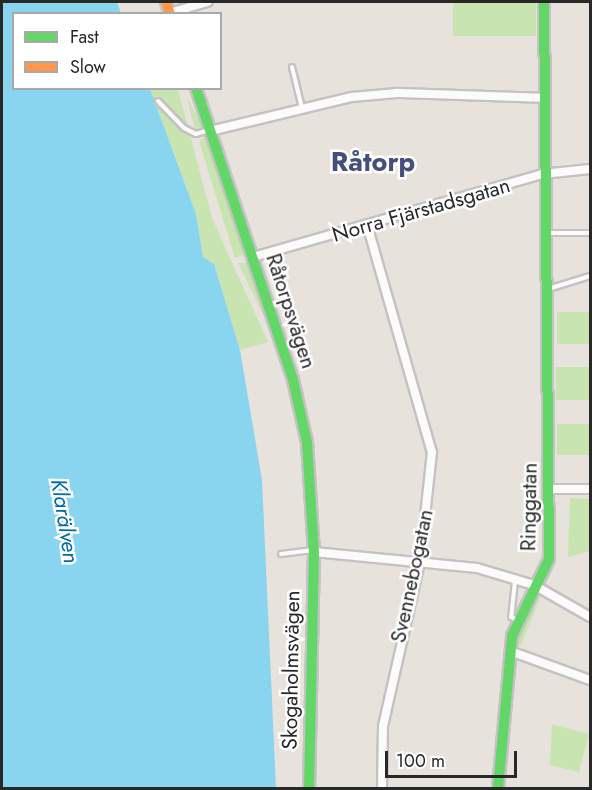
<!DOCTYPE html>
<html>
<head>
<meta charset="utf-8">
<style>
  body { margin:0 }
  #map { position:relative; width:592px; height:790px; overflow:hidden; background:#e8e2dc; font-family:Jost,sans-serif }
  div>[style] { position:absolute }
  .green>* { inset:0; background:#c8e5b1; transform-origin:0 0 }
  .water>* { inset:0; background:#89d5f0 }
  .roads { filter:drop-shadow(2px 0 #c4c2c3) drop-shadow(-2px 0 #c4c2c3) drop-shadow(0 2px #c4c2c3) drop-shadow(0 -2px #c4c2c3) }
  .lane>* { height:4px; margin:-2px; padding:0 2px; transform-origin:2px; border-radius:2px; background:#fcfbfa }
  .street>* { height:8px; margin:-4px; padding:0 4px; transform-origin:4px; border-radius:4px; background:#fcfbfa }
  .fast>* { height:10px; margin:-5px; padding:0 5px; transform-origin:5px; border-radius:5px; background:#63d668 }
  .slow>* { height:10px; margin:-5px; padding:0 5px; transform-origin:5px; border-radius:5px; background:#ff974d }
  span { translate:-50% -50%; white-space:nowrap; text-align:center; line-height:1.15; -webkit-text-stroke:5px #fff; paint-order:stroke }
  .street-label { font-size:21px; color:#282828 }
  .water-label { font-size:22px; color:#016ba3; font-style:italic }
  .district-label { font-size:27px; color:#454e7c; font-weight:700 }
  .frame { position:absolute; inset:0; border:3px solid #282828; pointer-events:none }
  .legend { position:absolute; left:12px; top:12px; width:210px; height:78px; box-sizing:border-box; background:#fff; border:2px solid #a9a9a9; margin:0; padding:8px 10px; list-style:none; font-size:18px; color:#282828 }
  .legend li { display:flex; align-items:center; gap:12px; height:30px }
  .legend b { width:30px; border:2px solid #a9a9a9 }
  .scale { position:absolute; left:385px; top:751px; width:132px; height:27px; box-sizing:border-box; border:3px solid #282828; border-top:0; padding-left:8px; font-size:18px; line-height:21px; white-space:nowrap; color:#282828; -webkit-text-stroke:4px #fff; paint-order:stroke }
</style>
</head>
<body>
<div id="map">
  <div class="green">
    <i style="left:453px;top:2px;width:83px;height:34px"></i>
    <i style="clip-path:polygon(150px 89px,178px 89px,212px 218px,268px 342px,240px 350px,214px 264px,203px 257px,196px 214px)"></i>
    <i style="clip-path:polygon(187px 98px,205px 130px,197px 134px,192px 119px)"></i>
    <i style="clip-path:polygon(207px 136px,247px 254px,235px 258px,199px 141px)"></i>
    <i style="clip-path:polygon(250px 262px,271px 331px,238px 263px)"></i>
    <i style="left:557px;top:312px;width:33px;height:32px"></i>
    <i style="left:556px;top:367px;width:34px;height:33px"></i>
    <i style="left:557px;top:424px;width:33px;height:31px"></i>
    <i style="clip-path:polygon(570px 498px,590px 499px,590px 551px,568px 557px)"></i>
    <i style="clip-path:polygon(541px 597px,520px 647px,517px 636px)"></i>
    <i style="clip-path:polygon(552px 724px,589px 734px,579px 772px,550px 765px)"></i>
  </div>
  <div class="water">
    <i style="clip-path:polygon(2px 2px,117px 2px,121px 13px,14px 14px,14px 88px,150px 89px,196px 214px,203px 257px,214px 264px,240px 350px,262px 480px,276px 788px,2px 788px)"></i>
  </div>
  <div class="roads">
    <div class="lane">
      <i style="left:292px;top:67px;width:42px;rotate:76.3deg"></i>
      <i style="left:158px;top:101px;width:37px;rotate:46deg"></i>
      <i style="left:184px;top:128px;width:13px;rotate:27deg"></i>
      <i style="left:196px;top:134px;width:14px;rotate:-17deg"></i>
      <i style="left:548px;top:233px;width:42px"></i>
      <i style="left:548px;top:289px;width:44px;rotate:-17.2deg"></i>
      <i style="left:281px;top:554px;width:32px;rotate:-7deg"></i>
      <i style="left:515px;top:581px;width:36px;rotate:96deg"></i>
      <i style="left:511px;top:617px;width:7px;rotate:27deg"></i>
    </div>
    <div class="street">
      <i style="left:169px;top:13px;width:40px;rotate:-16deg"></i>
      <i style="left:210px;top:131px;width:146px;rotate:-13.5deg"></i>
      <i style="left:352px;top:97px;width:45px;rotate:-5.1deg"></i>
      <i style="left:397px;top:93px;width:147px;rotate:1.9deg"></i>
      <i style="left:368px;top:228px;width:233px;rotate:74.1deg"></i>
      <i style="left:432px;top:452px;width:111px;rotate:96.2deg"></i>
      <i style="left:420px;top:562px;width:168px;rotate:102.7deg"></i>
      <i style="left:383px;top:726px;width:62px;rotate:90.9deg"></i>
      <i style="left:253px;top:257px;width:302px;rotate:-16deg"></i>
      <i style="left:543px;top:174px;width:47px;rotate:-6.1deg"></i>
      <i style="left:551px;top:489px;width:39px"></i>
      <i style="left:314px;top:552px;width:164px;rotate:5.6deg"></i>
      <i style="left:477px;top:568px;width:59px;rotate:16.6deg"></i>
      <i style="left:534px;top:585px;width:64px;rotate:29.7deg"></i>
      <i style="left:510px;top:651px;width:85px;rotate:19.9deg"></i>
    </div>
    <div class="fast">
      <i style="left:196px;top:88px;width:308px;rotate:71.6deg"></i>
      <i style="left:293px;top:380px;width:64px;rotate:77.3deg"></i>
      <i style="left:307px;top:442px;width:110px;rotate:86.4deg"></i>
      <i style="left:314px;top:552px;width:236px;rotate:91.2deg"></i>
      <i style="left:498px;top:788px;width:153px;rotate:-84.7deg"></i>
      <i style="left:512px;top:636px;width:85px;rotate:-64.3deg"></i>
      <i style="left:549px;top:559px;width:557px;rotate:-90.51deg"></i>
    </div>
    <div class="slow">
      <i style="left:166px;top:2px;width:13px;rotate:72deg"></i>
    </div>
  </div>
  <div class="street-label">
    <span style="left:421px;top:210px;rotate:-16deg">Norra Fjärstadsgatan</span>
    <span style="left:291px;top:311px;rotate:72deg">Råtorpsvägen</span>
    <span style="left:529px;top:507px;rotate:-89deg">Ringgatan</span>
    <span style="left:412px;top:576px;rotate:-78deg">Svennebogatan</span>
    <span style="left:291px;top:670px;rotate:-89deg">Skogaholmsvägen</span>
  </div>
  <div class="water-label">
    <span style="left:65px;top:521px;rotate:81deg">Klarälven</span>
  </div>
  <div class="district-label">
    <span style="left:373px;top:162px">Råtorp</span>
  </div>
  <div class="frame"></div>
  <ul class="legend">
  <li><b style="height:8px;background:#63d668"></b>Fast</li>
  <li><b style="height:8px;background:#ff974d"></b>Slow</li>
  </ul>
  <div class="scale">100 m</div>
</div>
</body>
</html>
